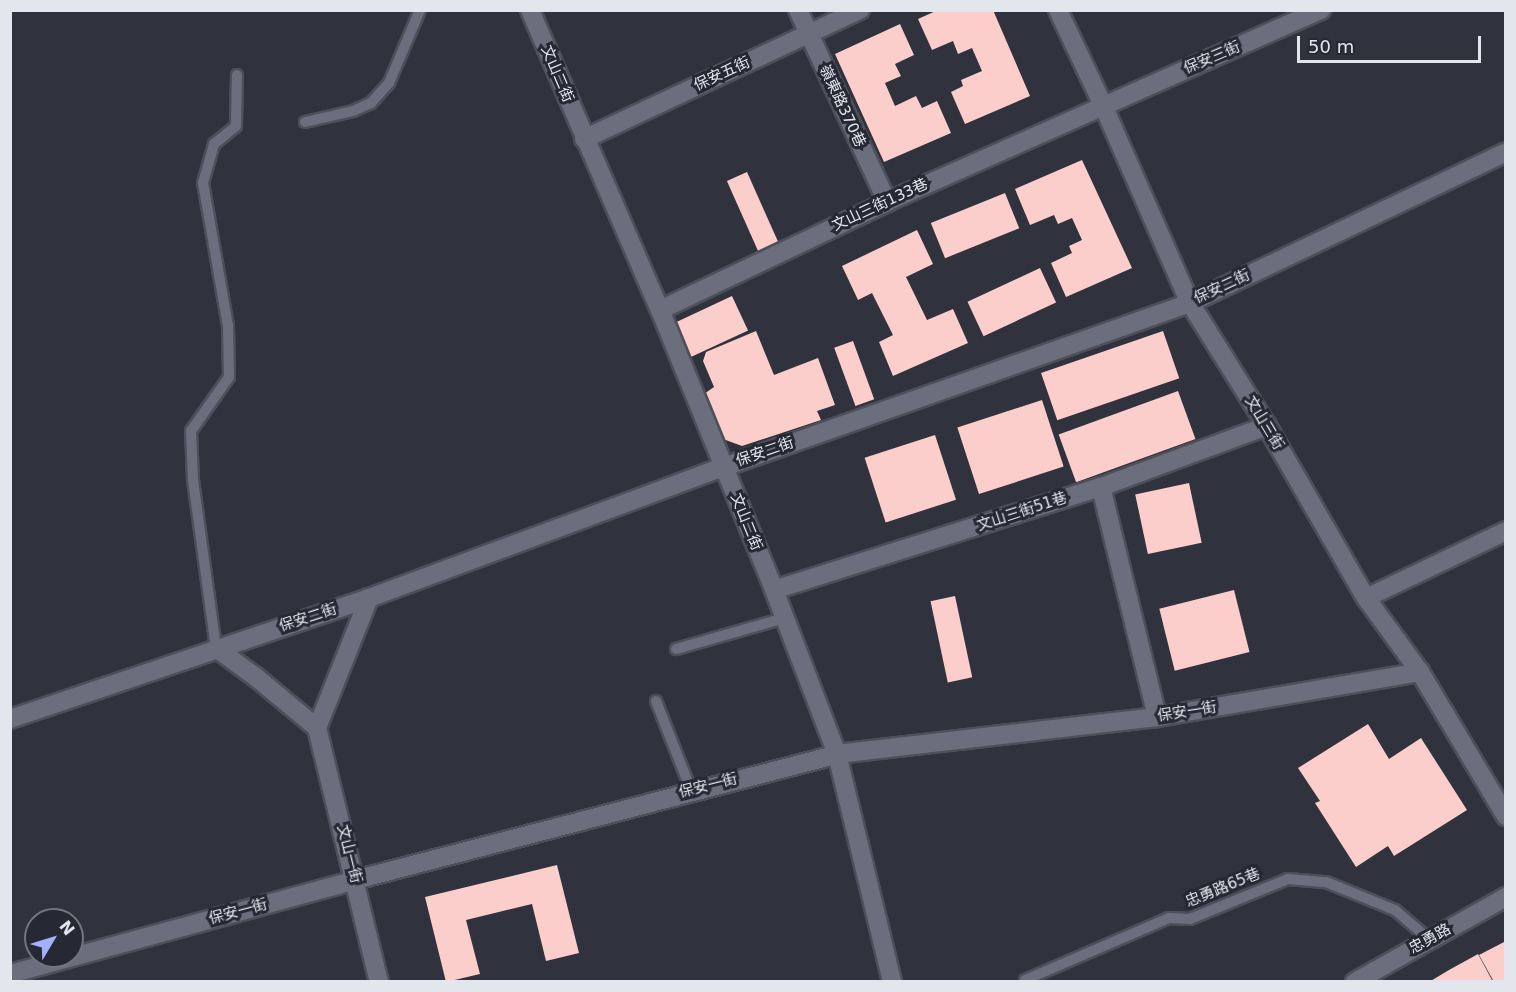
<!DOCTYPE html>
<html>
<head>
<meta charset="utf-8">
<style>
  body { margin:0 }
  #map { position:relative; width:1516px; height:992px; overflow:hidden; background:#30323e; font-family:"DejaVu Sans","Noto Sans TC",sans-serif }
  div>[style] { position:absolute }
  .building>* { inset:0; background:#fbcecb; transform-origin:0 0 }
  .roads { filter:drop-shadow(2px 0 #4d4f59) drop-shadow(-2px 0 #4d4f59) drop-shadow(0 2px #4d4f59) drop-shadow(0 -2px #4d4f59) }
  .lane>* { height:10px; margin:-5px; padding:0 5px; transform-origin:5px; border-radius:5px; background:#6b6e7c }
  .street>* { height:18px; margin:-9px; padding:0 9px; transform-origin:9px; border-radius:9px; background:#6b6e7c }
  .secondary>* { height:18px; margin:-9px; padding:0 9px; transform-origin:9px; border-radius:9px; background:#6b6e7c }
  span { translate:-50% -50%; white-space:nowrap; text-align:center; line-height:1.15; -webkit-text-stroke:6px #262834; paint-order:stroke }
  .street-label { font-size:15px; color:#e4e6ee }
  .frame { position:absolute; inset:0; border:12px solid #e4e6ee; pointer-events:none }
  .north { position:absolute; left:24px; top:908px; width:60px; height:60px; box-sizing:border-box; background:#262834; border:2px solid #72747e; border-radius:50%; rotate:52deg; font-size:16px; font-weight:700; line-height:24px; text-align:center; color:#e4e6ee }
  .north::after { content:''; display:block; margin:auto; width:21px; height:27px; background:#a2b2fd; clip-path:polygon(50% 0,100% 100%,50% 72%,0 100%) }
  .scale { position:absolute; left:1297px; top:36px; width:184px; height:27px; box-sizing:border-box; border:3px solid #e4e6ee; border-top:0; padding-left:8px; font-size:18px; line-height:21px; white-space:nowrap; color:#e4e6ee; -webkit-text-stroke:4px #262834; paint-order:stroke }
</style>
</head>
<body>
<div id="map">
  <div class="building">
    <i style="clip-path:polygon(938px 10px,993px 10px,1030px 96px,965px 124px,951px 92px,963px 86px,961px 80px,982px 71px,972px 48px,958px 54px,953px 41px,932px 50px,918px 19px)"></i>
    <i style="clip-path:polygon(900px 24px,914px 55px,895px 64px,901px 76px,885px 83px,895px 106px,916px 96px,922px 108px,937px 101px,951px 133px,884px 162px,835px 54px)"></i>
    <i style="clip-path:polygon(1082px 160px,1132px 268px,1066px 297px,1051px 263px,1072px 253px,1069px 246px,1082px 240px,1072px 218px,1058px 224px,1054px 215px,1030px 225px,1015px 189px)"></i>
    <i style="left:747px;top:172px;width:77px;height:22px;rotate:66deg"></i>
    <i style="left:1005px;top:193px;width:38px;height:80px;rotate:68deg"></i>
    <i style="clip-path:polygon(917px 230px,933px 264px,906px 277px,927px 320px,953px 309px,968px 343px,893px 376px,879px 342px,893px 335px,872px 293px,858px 300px,842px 266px)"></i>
    <i style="left:1040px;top:268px;width:38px;height:80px;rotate:65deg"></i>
    <i style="left:732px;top:296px;width:38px;height:66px;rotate:65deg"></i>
    <i style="clip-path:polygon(756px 331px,774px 375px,818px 358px,835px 405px,817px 411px,821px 420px,742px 446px,723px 439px,704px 394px,714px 387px,703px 361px,706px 352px)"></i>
    <i style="left:1163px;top:331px;width:50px;height:129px;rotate:71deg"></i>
    <i style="left:853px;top:341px;width:62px;height:20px;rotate:70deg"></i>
    <i style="left:1178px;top:391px;width:51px;height:127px;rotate:70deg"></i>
    <i style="left:1042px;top:400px;width:70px;height:89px;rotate:72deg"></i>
    <i style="left:935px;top:435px;width:68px;height:74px;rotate:72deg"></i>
    <i style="left:1189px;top:483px;width:61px;height:55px;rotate:78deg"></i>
    <i style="left:1234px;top:590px;width:64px;height:77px;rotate:76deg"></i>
    <i style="left:955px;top:596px;width:83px;height:25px;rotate:78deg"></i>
    <i style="clip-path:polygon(1368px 724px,1389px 759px,1421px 738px,1467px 810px,1394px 856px,1388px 846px,1356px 867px,1315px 803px,1320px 801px,1298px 768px)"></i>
    <i style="clip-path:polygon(557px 865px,579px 953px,546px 961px,532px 904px,466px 920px,480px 974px,446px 982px,425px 897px)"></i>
    <i style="clip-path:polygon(1506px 941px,1506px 982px,1494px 982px,1479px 955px)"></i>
    <i style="clip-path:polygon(1478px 954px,1493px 982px,1429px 982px,1449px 970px)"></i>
  </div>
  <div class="roads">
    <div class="lane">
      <i style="left:305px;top:122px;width:49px;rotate:-12.9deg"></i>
      <i style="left:353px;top:111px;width:20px;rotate:-24deg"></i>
      <i style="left:371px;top:103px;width:27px;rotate:-48deg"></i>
      <i style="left:389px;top:83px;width:79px;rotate:-67deg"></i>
      <i style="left:216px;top:648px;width:171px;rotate:-97.8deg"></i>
      <i style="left:193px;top:479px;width:48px;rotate:-92.4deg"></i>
      <i style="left:191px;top:431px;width:66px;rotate:-54.9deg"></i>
      <i style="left:229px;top:377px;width:51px;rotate:-91.1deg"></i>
      <i style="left:228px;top:326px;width:145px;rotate:-99.9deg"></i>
      <i style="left:203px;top:183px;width:41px;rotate:-74.2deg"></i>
      <i style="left:214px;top:144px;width:28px;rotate:-39deg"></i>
      <i style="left:236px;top:126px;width:51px;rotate:-88.9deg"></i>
      <i style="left:676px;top:649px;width:113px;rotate:-15.9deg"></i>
      <i style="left:656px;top:701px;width:96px;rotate:68.5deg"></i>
      <i style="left:1025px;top:980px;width:157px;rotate:-23.3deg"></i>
      <i style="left:1169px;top:918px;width:21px;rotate:3deg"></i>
      <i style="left:1190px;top:919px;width:106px;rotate:-22.2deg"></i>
      <i style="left:1288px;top:879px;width:38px;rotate:5deg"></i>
      <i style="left:1326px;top:882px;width:74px;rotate:22.1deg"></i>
      <i style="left:1395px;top:910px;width:45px;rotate:40.5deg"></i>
    </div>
    <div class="street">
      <i style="left:530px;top:10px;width:327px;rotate:66.6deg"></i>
      <i style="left:660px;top:310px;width:302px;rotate:67.8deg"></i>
      <i style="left:774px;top:590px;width:176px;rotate:69deg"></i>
      <i style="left:837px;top:754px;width:235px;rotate:76.4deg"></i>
      <i style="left:798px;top:10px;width:212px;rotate:65.1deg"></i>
      <i style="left:1058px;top:10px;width:105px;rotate:64.7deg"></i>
      <i style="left:1103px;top:105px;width:216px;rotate:66.3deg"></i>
      <i style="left:1190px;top:303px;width:145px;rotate:58deg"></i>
      <i style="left:1267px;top:426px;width:198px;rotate:60.1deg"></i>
      <i style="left:1366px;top:598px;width:92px;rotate:53.9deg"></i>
      <i style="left:1420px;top:672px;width:168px;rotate:59.2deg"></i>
      <i style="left:584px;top:139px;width:305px;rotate:-25.1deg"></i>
      <i style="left:660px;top:310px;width:251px;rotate:-25.4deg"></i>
      <i style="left:887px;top:202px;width:475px;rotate:-23.9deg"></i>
      <i style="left:1101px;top:487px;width:237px;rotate:76.3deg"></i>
      <i style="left:774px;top:590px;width:343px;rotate:-17.5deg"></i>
      <i style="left:1101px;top:487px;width:177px;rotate:-20.2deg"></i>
      <i style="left:1366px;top:598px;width:155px;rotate:-25.6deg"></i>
      <i style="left:216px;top:648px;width:51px;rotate:36.2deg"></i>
      <i style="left:257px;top:678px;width:78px;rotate:39.8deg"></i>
      <i style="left:10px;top:719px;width:379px;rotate:-18.6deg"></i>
      <i style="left:369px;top:598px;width:378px;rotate:-20.3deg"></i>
      <i style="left:724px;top:467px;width:494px;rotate:-19.4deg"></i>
      <i style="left:1190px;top:303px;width:350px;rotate:-25.5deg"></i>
      <i style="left:317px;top:728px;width:261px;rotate:76.3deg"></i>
      <i style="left:317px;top:728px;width:140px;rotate:-68.2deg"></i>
      <i style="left:10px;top:974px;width:358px;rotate:-15.2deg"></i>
      <i style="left:355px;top:880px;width:498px;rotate:-14.6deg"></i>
      <i style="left:837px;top:754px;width:322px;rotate:-6.6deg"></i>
      <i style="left:1157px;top:717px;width:267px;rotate:-9.7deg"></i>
    </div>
    <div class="secondary">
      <i style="left:1355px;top:982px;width:173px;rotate:-29.4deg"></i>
    </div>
  </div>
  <div class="street-label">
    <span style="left:1212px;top:58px;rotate:-23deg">保安三街</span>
    <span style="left:557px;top:74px;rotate:67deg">文山二街</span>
    <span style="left:722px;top:74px;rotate:-25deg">保安五街</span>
    <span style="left:842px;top:106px;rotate:65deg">嶺東路370巷</span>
    <span style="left:880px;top:205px;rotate:-25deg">文山三街133巷</span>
    <span style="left:1222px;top:287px;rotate:-25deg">保安二街</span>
    <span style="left:1264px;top:423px;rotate:59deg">文山三街</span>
    <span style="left:765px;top:452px;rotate:-19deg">保安二街</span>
    <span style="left:1022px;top:512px;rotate:-18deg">文山三街51巷</span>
    <span style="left:746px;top:522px;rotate:68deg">文山二街</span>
    <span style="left:308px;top:618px;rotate:-18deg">保安二街</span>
    <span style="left:1187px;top:712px;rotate:-9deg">保安一街</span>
    <span style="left:708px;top:786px;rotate:-14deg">保安一街</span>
    <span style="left:349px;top:854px;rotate:76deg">文山一街</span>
    <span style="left:1223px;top:888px;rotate:-22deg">忠勇路65巷</span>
    <span style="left:238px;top:912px;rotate:-15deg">保安一街</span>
    <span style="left:1430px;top:939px;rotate:-29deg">忠勇路</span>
  </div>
  <div class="frame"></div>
  <div class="north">N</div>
  <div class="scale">50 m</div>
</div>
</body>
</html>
